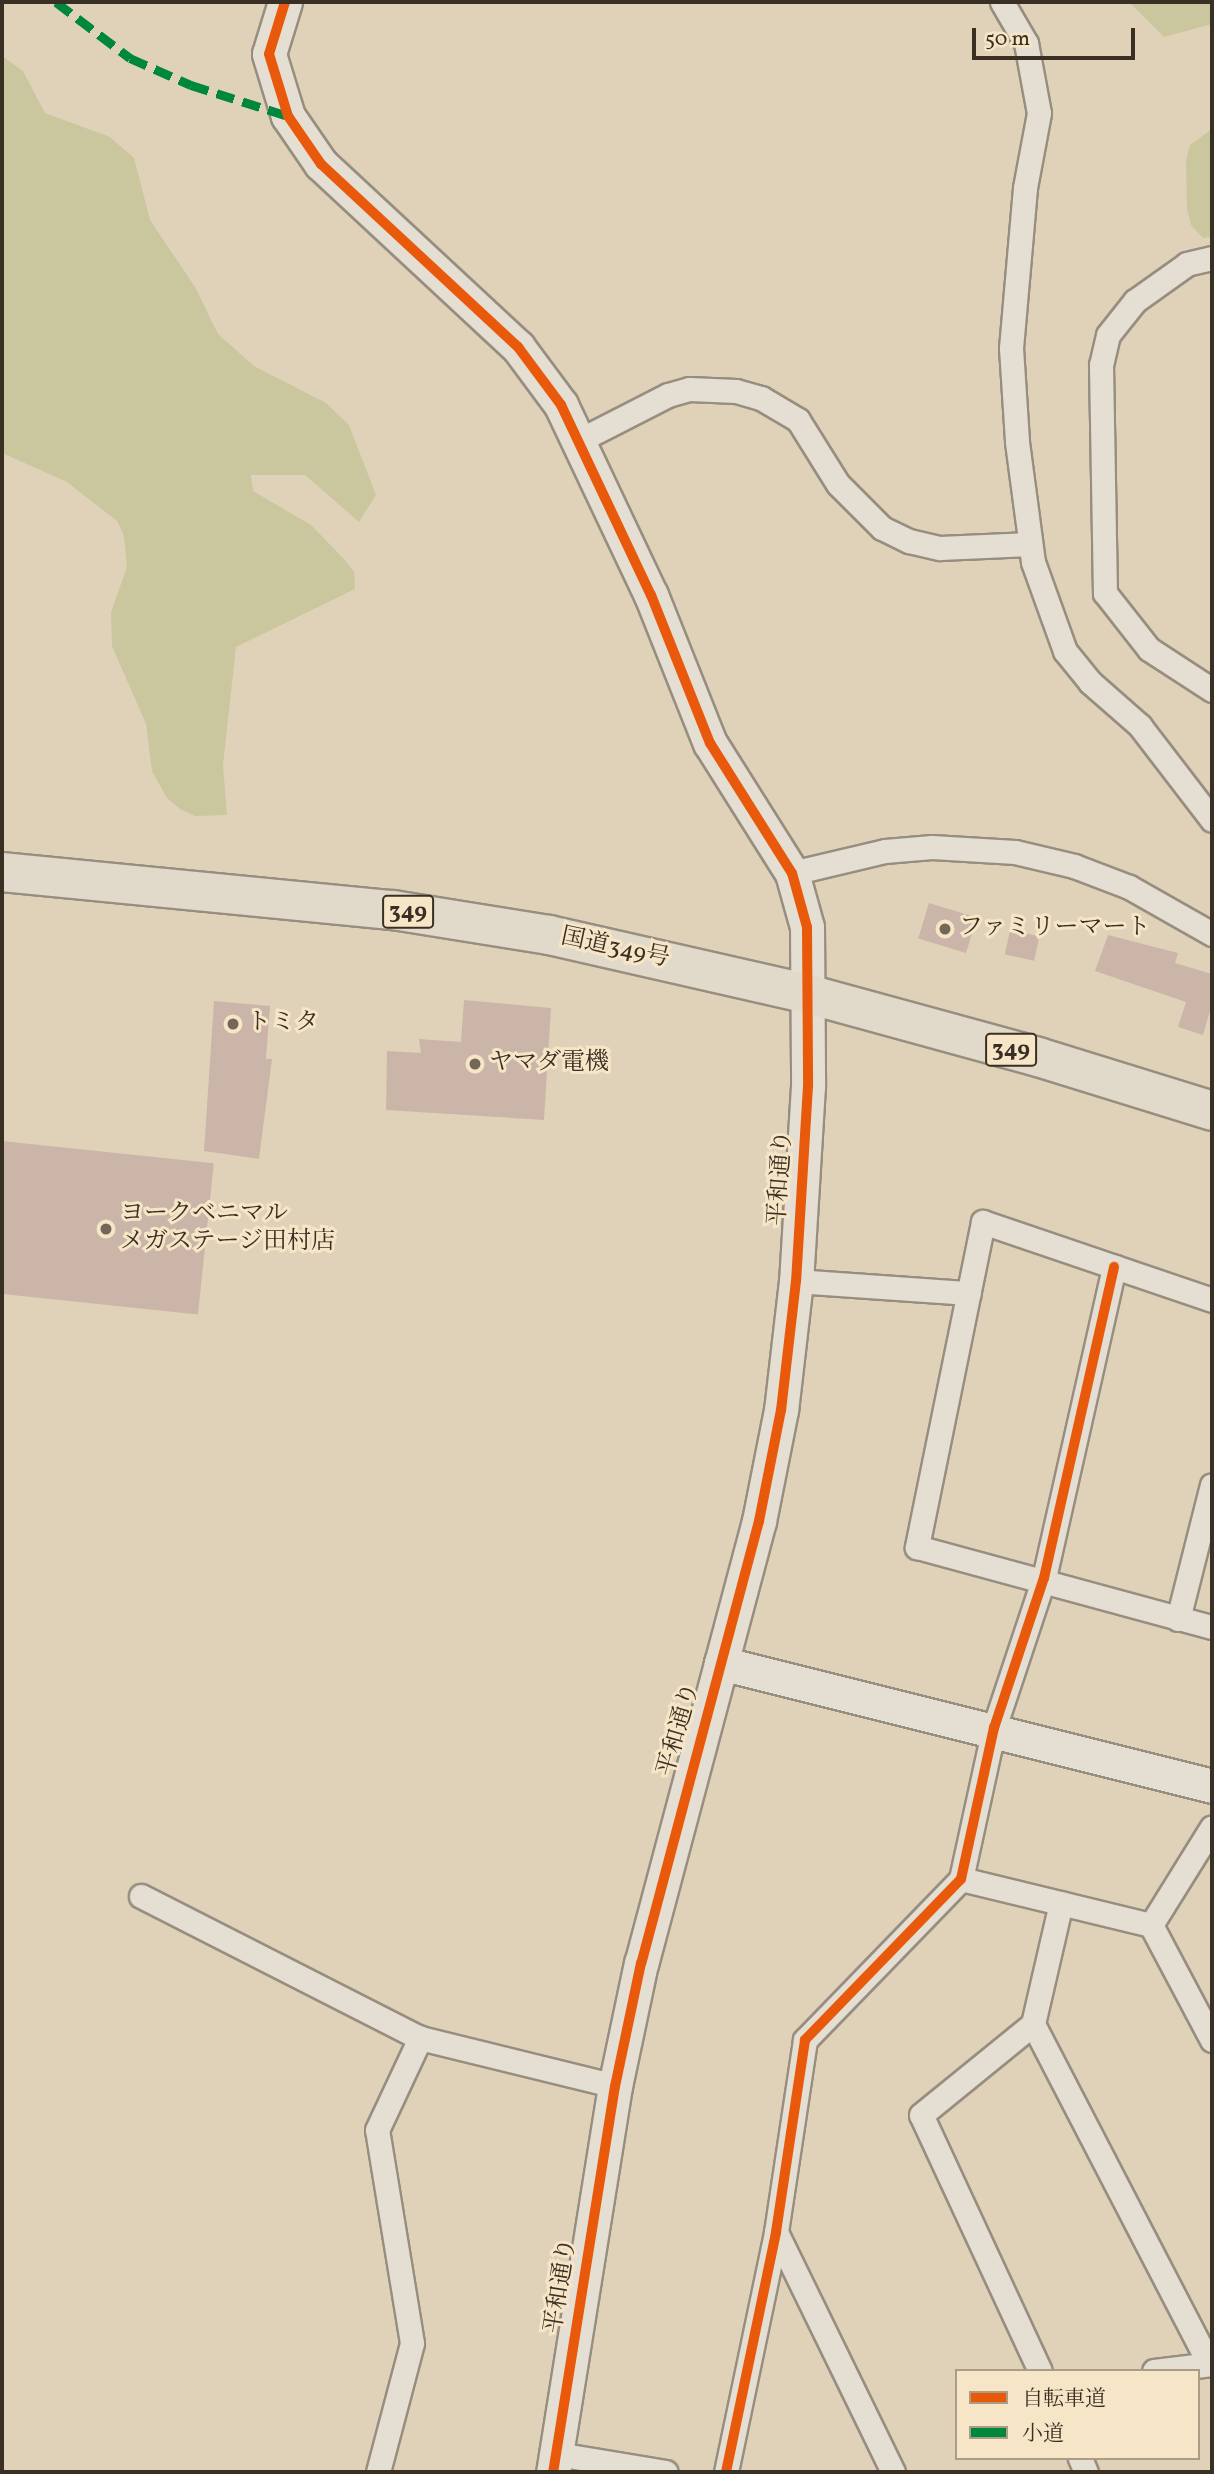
<!DOCTYPE html>
<html>
<head>
<meta charset="utf-8">
<style>
  body { margin:0 }
  #map { position:relative; width:1214px; height:2474px; overflow:hidden; background:#e0d2b9; font-family:Vollkorn,"Noto Serif JP",serif }
  div>[style] { position:absolute }
  .green>* { inset:0; background:#cac79f }
  .building>* { inset:0; background:#cbb5a8; transform-origin:0 0 }
  .roads { filter:drop-shadow(2px 0 #978e7f) drop-shadow(-2px 0 #978e7f) drop-shadow(0 2px #978e7f) drop-shadow(0 -2px #978e7f) }
  .street>* { height:23px; margin:-11.5px; padding:0 11.5px; transform-origin:11.5px; border-radius:11.5px; background:#e5ded2 }
  .secondary>* { height:33px; margin:-16.5px; padding:0 16.5px; transform-origin:16.5px; border-radius:16.5px; background:#e5ded2 }
  .highway>* { height:38px; margin:-19px; padding:0 19px; transform-origin:19px; border-radius:19px; background:#e1d9ca }
  .quiet>* { height:9px; margin-top:-4.5px; transform-origin:0; background:repeating-linear-gradient(90deg,#00873e 0 18px,transparent 0 27px) }
  .cycleway>* { height:10px; margin:-5px; padding:0 5px; transform-origin:5px; border-radius:5px; background:#e8590c }
  .dots>* { width:19px; height:19px; translate:-50% -50%; box-sizing:border-box; border:4px solid #f6e5c6; border-radius:50% }
  span { translate:-50% -50%; white-space:nowrap; text-align:center; line-height:1.15; -webkit-text-stroke:6px #f6e5c6; paint-order:stroke }
  .shield-label span { padding:2px 5px; background:#f6e5c6; border:2px solid; border-radius:5px; -webkit-text-stroke-width:0 }
  .shield-label { font-size:23px; color:#392f23; font-weight:700 }
  .poi-label { font-size:24px; color:#392f23 }
  .left { translate:0 -50%; text-align:left }
  .street-label { font-size:24px; color:#392f23 }
  .frame { position:absolute; inset:0; border:4px solid #392f23; pointer-events:none }
  .legend { position:absolute; left:955px; top:2369px; width:245px; height:91px; box-sizing:border-box; background:#f6e5c6; border:2px solid #aa9c85; margin:0; padding:9px 12px; list-style:none; font-size:21px; color:#392f23 }
  .legend li { display:flex; align-items:center; gap:14px; height:35px }
  .legend b { width:35px; border:2px solid #aa9c85 }
  .scale { position:absolute; left:972px; top:28px; width:163px; height:32px; box-sizing:border-box; border:4px solid #392f23; border-top:0; padding-left:9px; font-size:21px; line-height:24px; white-space:nowrap; color:#392f23; -webkit-text-stroke:5px #f6e5c6; paint-order:stroke }
</style>
</head>
<body>
<div id="map">
  <div class="green">
    <i style="clip-path:polygon(1129px 2px,1212px 2px,1212px 24px,1164px 37px)"></i>
    <i style="clip-path:polygon(2px 56px,23px 71px,45px 113px,110px 137px,134px 158px,150px 220px,195px 287px,218px 334px,254px 366px,326px 403px,349px 425px,376px 495px,359px 522px,305px 475px,251px 475px,253px 491px,311px 525px,345px 560px,354px 572px,355px 589px,236px 647px,223px 765px,227px 815px,195px 816px,180px 809px,167px 798px,152px 771px,146px 724px,112px 646px,111px 612px,127px 567px,124px 536px,117px 521px,67px 482px,2px 453px)"></i>
    <i style="clip-path:polygon(1212px 129px,1212px 237px,1203px 238px,1191px 225px,1187px 210px,1186px 161px,1190px 145px)"></i>
  </div>
  <div class="building">
    <i style="left:929px;top:903px;width:50px;height:37px;rotate:17deg"></i>
    <i style="left:1010px;top:930px;width:30px;height:25px;rotate:12deg"></i>
    <i style="clip-path:polygon(1108px 935px,1178px 953px,1175px 963px,1212px 974px,1212px 1004px,1203px 1035px,1178px 1027px,1186px 1002px,1095px 971px)"></i>
    <i style="clip-path:polygon(464px 1000px,551px 1008px,544px 1120px,386px 1110px,387px 1051px,421px 1053px,419px 1039px,461px 1042px)"></i>
    <i style="clip-path:polygon(214px 1001px,270px 1006px,266px 1059px,272px 1059px,259px 1159px,204px 1151px)"></i>
    <i style="left:2px;top:1141px;width:213px;height:152px;rotate:6deg"></i>
  </div>
  <div class="roads">
    <div class="street">
      <i style="left:1002px;top:2px;width:48px;rotate:59.7deg"></i>
      <i style="left:1026px;top:43px;width:71px;rotate:79.5deg"></i>
      <i style="left:1039px;top:113px;width:76px;rotate:100.6deg"></i>
      <i style="left:1025px;top:188px;width:161px;rotate:95deg"></i>
      <i style="left:1011px;top:348px;width:94px;rotate:86.3deg"></i>
      <i style="left:1017px;top:442px;width:121px;rotate:82.4deg"></i>
      <i style="left:1033px;top:562px;width:95px;rotate:70.2deg"></i>
      <i style="left:1065px;top:651px;width:40px;rotate:51deg"></i>
      <i style="left:1090px;top:682px;width:67px;rotate:41.3deg"></i>
      <i style="left:1140px;top:726px;width:118px;rotate:52.5deg"></i>
      <i style="left:1212px;top:258px;width:26px;rotate:167deg"></i>
      <i style="left:1187px;top:264px;width:64px;rotate:144.6deg"></i>
      <i style="left:1135px;top:301px;width:43px;rotate:128.5deg"></i>
      <i style="left:1108px;top:335px;width:31px;rotate:103deg"></i>
      <i style="left:1101px;top:365px;width:228px;rotate:89deg"></i>
      <i style="left:1105px;top:593px;width:71px;rotate:51.8deg"></i>
      <i style="left:1149px;top:649px;width:75px;rotate:33.1deg"></i>
      <i style="left:578px;top:441px;width:101px;rotate:-27.1deg"></i>
      <i style="left:668px;top:395px;width:22px;rotate:-16deg"></i>
      <i style="left:689px;top:389px;width:47px;rotate:2.4deg"></i>
      <i style="left:736px;top:391px;width:26px;rotate:16deg"></i>
      <i style="left:761px;top:398px;width:43px;rotate:30.7deg"></i>
      <i style="left:798px;top:420px;width:75px;rotate:58deg"></i>
      <i style="left:838px;top:484px;width:62px;rotate:45deg"></i>
      <i style="left:882px;top:528px;width:30px;rotate:26deg"></i>
      <i style="left:909px;top:541px;width:32px;rotate:13deg"></i>
      <i style="left:940px;top:548px;width:90px;rotate:-2.5deg"></i>
      <i style="left:792px;top:873px;width:96px;rotate:-13.3deg"></i>
      <i style="left:885px;top:851px;width:47px;rotate:-4.9deg"></i>
      <i style="left:932px;top:847px;width:83px;rotate:3.4deg"></i>
      <i style="left:1015px;top:852px;width:61px;rotate:13.3deg"></i>
      <i style="left:1074px;top:866px;width:59px;rotate:20.9deg"></i>
      <i style="left:1129px;top:887px;width:95px;rotate:29.5deg"></i>
      <i style="left:796px;top:1281px;width:173px;rotate:4deg"></i>
      <i style="left:1212px;top:1300px;width:242px;rotate:-161.2deg"></i>
      <i style="left:983px;top:1222px;width:332px;rotate:101.5deg"></i>
      <i style="left:917px;top:1547px;width:306px;rotate:15.2deg"></i>
      <i style="left:1178px;top:1619px;width:138px;rotate:-75.8deg"></i>
      <i style="left:961px;top:1879px;width:195px;rotate:13.6deg"></i>
      <i style="left:1151px;top:1925px;width:130px;rotate:62.1deg"></i>
      <i style="left:141px;top:1896px;width:313px;rotate:27deg"></i>
      <i style="left:420px;top:2038px;width:201px;rotate:13.8deg"></i>
      <i style="left:1151px;top:1925px;width:115px;rotate:-58.1deg"></i>
      <i style="left:1033px;top:2024px;width:383px;rotate:62.6deg"></i>
      <i style="left:776px;top:2232px;width:267px;rotate:64deg"></i>
      <i style="left:1040px;top:2371px;width:282px;rotate:-114.9deg"></i>
      <i style="left:921px;top:2115px;width:144px;rotate:-39.1deg"></i>
      <i style="left:1033px;top:2024px;width:124px;rotate:-77deg"></i>
      <i style="left:1154px;top:2371px;width:58px;rotate:-6.9deg"></i>
      <i style="left:557px;top:2454px;width:110px;rotate:9.4deg"></i>
      <i style="left:1080px;top:2458px;width:15px;rotate:67deg"></i>
      <i style="left:378px;top:2472px;width:133px;rotate:-75.2deg"></i>
      <i style="left:412px;top:2343px;width:216px;rotate:-99.3deg"></i>
      <i style="left:377px;top:2130px;width:102px;rotate:-64.9deg"></i>
      <i style="left:726px;top:2472px;width:245px;rotate:-78.2deg"></i>
      <i style="left:776px;top:2232px;width:194px;rotate:-81.4deg"></i>
      <i style="left:805px;top:2040px;width:224px;rotate:-45.9deg"></i>
      <i style="left:961px;top:1879px;width:155px;rotate:-77.7deg"></i>
      <i style="left:994px;top:1728px;width:158px;rotate:-71.6deg"></i>
      <i style="left:1044px;top:1578px;width:319px;rotate:-77.3deg"></i>
    </div>
    <div class="secondary">
      <i style="left:285px;top:2px;width:54px;rotate:107.1deg"></i>
      <i style="left:269px;top:54px;width:65px;rotate:73deg"></i>
      <i style="left:288px;top:116px;width:58px;rotate:55.5deg"></i>
      <i style="left:321px;top:164px;width:269px;rotate:42.9deg"></i>
      <i style="left:518px;top:347px;width:72px;rotate:53.4deg"></i>
      <i style="left:561px;top:405px;width:210px;rotate:64.7deg"></i>
      <i style="left:651px;top:595px;width:159px;rotate:68.3deg"></i>
      <i style="left:710px;top:743px;width:154px;rotate:57.8deg"></i>
      <i style="left:792px;top:873px;width:56px;rotate:74.5deg"></i>
      <i style="left:807px;top:927px;width:159px;rotate:89.6deg"></i>
      <i style="left:808px;top:1086px;width:195px;rotate:93.5deg"></i>
      <i style="left:796px;top:1281px;width:130px;rotate:96.6deg"></i>
      <i style="left:781px;top:1410px;width:113px;rotate:101.2deg"></i>
      <i style="left:759px;top:1521px;width:457px;rotate:104.9deg"></i>
      <i style="left:641px;top:1963px;width:126px;rotate:101.9deg"></i>
      <i style="left:615px;top:2086px;width:391px;rotate:99.1deg"></i>
      <i style="left:721px;top:1663px;width:506px;rotate:14.06deg"></i>
    </div>
    <div class="highway">
      <i style="left:2px;top:872px;width:393px;rotate:5.6deg"></i>
      <i style="left:393px;top:910px;width:158px;rotate:9.1deg"></i>
      <i style="left:549px;top:935px;width:266px;rotate:12.8deg"></i>
      <i style="left:808px;top:994px;width:238px;rotate:15.3deg"></i>
      <i style="left:1038px;top:1057px;width:182px;rotate:17.2deg"></i>
    </div>
  </div>
  <div class="quiet">
    <i style="left:56px;top:2px;width:93px;rotate:37.1deg"></i>
    <i style="left:130px;top:58px;width:67px;rotate:23.9deg"></i>
    <i style="left:191px;top:85px;width:102px;rotate:17.7deg"></i>
  </div>
  <div class="cycleway">
    <i style="left:285px;top:2px;width:54px;rotate:107.1deg"></i>
    <i style="left:269px;top:54px;width:65px;rotate:73deg"></i>
    <i style="left:288px;top:116px;width:58px;rotate:55.5deg"></i>
    <i style="left:321px;top:164px;width:269px;rotate:42.9deg"></i>
    <i style="left:518px;top:347px;width:72px;rotate:53.4deg"></i>
    <i style="left:561px;top:405px;width:210px;rotate:64.7deg"></i>
    <i style="left:651px;top:595px;width:159px;rotate:68.3deg"></i>
    <i style="left:710px;top:743px;width:154px;rotate:57.8deg"></i>
    <i style="left:792px;top:873px;width:56px;rotate:74.5deg"></i>
    <i style="left:807px;top:927px;width:159px;rotate:89.6deg"></i>
    <i style="left:808px;top:1086px;width:195px;rotate:93.5deg"></i>
    <i style="left:796px;top:1281px;width:130px;rotate:96.6deg"></i>
    <i style="left:781px;top:1410px;width:113px;rotate:101.2deg"></i>
    <i style="left:759px;top:1521px;width:457px;rotate:104.9deg"></i>
    <i style="left:641px;top:1963px;width:126px;rotate:101.9deg"></i>
    <i style="left:615px;top:2086px;width:391px;rotate:99.1deg"></i>
    <i style="left:726px;top:2472px;width:245px;rotate:-78.2deg"></i>
    <i style="left:776px;top:2232px;width:194px;rotate:-81.4deg"></i>
    <i style="left:805px;top:2040px;width:224px;rotate:-45.9deg"></i>
    <i style="left:961px;top:1879px;width:155px;rotate:-77.7deg"></i>
    <i style="left:994px;top:1728px;width:158px;rotate:-71.6deg"></i>
    <i style="left:1044px;top:1578px;width:319px;rotate:-77.3deg"></i>
  </div>
  <div class="dots">
    <i style="left:945px;top:929px;background:#736858"></i>
    <i style="left:233px;top:1024px;background:#736858"></i>
    <i style="left:475px;top:1064px;background:#736858"></i>
    <i style="left:106px;top:1229px;background:#736858"></i>
  </div>
  <div class="shield-label">
    <span style="left:408px;top:912px">349</span>
    <span style="left:1011px;top:1050px">349</span>
  </div>
  <div class="poi-label">
    <span class="left" style="left:959px;top:929px">ファミリーマート</span>
    <span class="left" style="left:247px;top:1024px">トミタ</span>
    <span class="left" style="left:489px;top:1064px">ヤマダ電機</span>
    <span class="left" style="left:120px;top:1229px">ヨークベニマル<br>メガステージ田村店</span>
  </div>
  <div class="street-label">
    <span style="left:615px;top:949px;rotate:12deg">国道349号</span>
    <span style="left:782px;top:1178px;rotate:-86deg">平和通り</span>
    <span style="left:680px;top:1730px;rotate:-74deg">平和通り</span>
    <span style="left:562px;top:2286px;rotate:-81deg">平和通り</span>
  </div>
  <div class="frame"></div>
  <ul class="legend">
  <li><b style="height:9px;background:#e8590c"></b>自転車道</li>
  <li><b style="height:9px;background:#00873e"></b>小道</li>
  </ul>
  <div class="scale">50 m</div>
</div>
</body>
</html>
